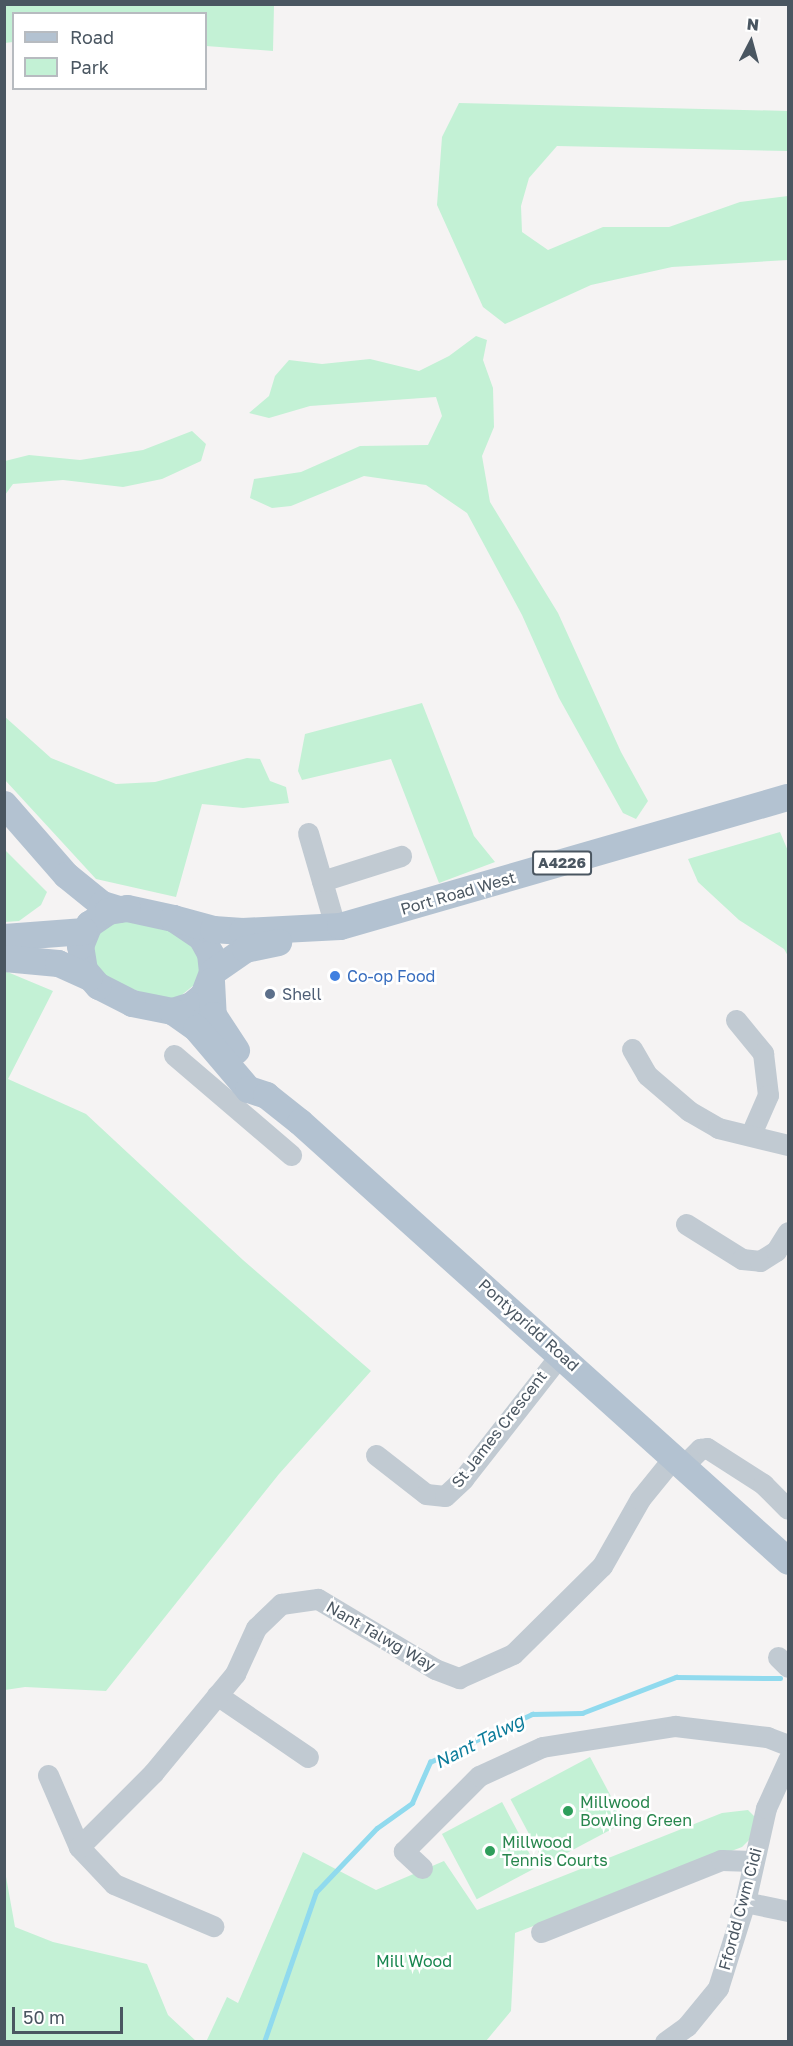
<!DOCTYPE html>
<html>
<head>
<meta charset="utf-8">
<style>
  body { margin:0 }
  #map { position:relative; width:793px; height:2046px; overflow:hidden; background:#f5f3f3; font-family:"Golos Text",sans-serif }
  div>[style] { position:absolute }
  .green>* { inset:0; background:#c3f1d5; transform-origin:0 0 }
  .stream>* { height:4.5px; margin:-2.25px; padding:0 2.25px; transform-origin:2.25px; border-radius:2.25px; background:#90daee }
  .minor>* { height:21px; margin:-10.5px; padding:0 10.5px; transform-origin:10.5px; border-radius:10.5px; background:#c1cad2 }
  .major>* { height:27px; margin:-13.5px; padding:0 13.5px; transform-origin:13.5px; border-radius:13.5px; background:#b3c2d1 }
  .dots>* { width:16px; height:16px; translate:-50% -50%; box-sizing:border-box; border:3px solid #fff; border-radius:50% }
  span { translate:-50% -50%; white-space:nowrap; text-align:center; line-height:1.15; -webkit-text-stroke:5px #fff; paint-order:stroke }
  .shield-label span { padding:2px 4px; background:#fff; border:2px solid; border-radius:4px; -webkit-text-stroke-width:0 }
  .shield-label { font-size:15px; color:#4a5661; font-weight:700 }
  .street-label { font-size:16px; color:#4a5661 }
  .shop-label { font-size:16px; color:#366cbe }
  .left { translate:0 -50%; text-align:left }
  .service-label { font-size:16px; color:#4e5e75 }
  .leisure-label { font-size:16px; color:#27864d }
  .park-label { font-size:16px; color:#17864f }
  .water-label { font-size:18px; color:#0c7c9b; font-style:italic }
  .frame { position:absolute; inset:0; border:6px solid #4a5661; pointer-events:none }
  .legend { position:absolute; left:12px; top:12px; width:195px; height:78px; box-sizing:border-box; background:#fff; border:2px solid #b7bbc0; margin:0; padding:8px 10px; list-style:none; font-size:18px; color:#4a5661 }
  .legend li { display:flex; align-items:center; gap:12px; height:30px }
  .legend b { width:30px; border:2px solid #b7bbc0 }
  .north { position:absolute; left:721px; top:12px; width:60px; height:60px; -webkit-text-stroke:4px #fff; paint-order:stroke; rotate:6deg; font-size:16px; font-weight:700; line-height:24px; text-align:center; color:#4a5661 }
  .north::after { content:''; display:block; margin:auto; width:21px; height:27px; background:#4a5661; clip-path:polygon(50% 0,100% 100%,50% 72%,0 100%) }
  .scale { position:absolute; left:12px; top:2007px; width:111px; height:27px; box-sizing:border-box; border:3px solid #4a5661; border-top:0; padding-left:8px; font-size:18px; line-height:21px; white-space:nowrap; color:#4a5661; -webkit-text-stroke:4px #fff; paint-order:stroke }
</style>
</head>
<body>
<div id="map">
  <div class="green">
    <i style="clip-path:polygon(5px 4px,274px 5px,273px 51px,206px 46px,206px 14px,14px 14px,13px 42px,5px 43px)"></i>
    <i style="clip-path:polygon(459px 103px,788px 111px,788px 151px,557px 146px,529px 178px,521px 206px,522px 232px,548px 250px,603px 227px,669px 227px,740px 202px,788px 196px,788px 260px,672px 267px,591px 285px,505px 324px,483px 307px,437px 205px,442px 137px)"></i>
    <i style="clip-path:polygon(476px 336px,487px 340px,483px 360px,493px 388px,494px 427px,482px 456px,490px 502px,558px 613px,621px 752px,648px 801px,636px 819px,623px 813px,559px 698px,522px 615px,467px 513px,426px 485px,364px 476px,291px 506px,272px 508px,250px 498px,254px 479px,301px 472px,360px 446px,428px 445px,442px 416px,436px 397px,310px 406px,269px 418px,249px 413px,269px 396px,275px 376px,289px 360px,322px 364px,370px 359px,419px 371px,449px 356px)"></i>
    <i style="clip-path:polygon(192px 431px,206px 444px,201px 461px,162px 479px,123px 487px,63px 480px,13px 484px,5px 495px,5px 461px,29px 455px,80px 460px,143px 450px)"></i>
    <i style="clip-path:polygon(422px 703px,474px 836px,495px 862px,439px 883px,391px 759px,302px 780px,298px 771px,305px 734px)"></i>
    <i style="clip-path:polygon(4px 716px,51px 758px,116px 784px,155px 782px,247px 758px,260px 759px,270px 781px,286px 787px,289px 803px,243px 808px,202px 804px,176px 897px,96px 879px,5px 780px)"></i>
    <i style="clip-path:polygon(780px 832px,788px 851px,788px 956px,784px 949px,739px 920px,698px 882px,688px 859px)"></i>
    <i style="clip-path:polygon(4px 849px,47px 892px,41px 905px,19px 921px,5px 922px)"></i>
    <i style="clip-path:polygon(121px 918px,178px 932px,200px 956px,199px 981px,178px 998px,157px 998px,108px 980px,93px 964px,92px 945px,95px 935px)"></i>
    <i style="clip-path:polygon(5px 971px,53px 991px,8px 1079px,86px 1114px,243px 1260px,371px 1371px,279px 1474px,106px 1691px,25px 1687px,5px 1690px)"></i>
    <i style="left:590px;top:1757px;width:74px;height:90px;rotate:62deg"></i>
    <i style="left:502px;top:1802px;width:74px;height:68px;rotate:62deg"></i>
    <i style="clip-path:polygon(748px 1810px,755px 1817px,753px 1836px,742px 1847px,515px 1933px,511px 2011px,486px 2041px,206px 2042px,227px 1997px,238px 2003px,303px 1852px,376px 1890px,444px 1861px,477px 1910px,722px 1813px)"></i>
    <i style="clip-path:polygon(5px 1871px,15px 1927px,53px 1942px,147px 1964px,168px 2015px,196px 2041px,5px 2041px)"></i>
  </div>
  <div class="stream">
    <i style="left:264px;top:2042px;width:159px;rotate:-70.9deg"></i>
    <i style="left:316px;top:1892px;width:88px;rotate:-46.4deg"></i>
    <i style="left:377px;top:1828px;width:43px;rotate:-35.5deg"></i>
    <i style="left:412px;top:1803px;width:45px;rotate:-66.3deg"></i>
    <i style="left:430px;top:1762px;width:113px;rotate:-25.2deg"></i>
    <i style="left:532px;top:1714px;width:50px;rotate:-1.1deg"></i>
    <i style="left:582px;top:1713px;width:101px;rotate:-21deg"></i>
    <i style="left:676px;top:1677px;width:104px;rotate:0.6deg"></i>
  </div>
  <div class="minor">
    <i style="left:308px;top:833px;width:97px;rotate:73.8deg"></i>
    <i style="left:322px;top:881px;width:83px;rotate:-17.6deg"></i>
    <i style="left:736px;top:1020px;width:43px;rotate:50.7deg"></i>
    <i style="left:763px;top:1053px;width:42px;rotate:83.2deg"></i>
    <i style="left:768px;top:1095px;width:43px;rotate:113.6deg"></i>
    <i style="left:632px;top:1049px;width:30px;rotate:60deg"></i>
    <i style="left:647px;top:1075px;width:55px;rotate:40.6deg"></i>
    <i style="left:689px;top:1111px;width:34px;rotate:30deg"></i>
    <i style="left:718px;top:1128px;width:72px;rotate:13.7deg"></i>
    <i style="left:174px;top:1055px;width:154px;rotate:40.5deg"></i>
    <i style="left:686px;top:1224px;width:66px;rotate:32deg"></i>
    <i style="left:742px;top:1259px;width:18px;rotate:6deg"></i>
    <i style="left:760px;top:1261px;width:19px;rotate:-32deg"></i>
    <i style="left:776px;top:1251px;width:22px;rotate:-58deg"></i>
    <i style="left:376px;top:1455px;width:63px;rotate:38deg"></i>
    <i style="left:426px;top:1494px;width:19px;rotate:6deg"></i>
    <i style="left:445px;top:1496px;width:25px;rotate:-43deg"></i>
    <i style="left:463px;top:1479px;width:159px;rotate:-51.9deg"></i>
    <i style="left:684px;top:1465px;width:23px;rotate:-45deg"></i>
    <i style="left:700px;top:1449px;width:7px;rotate:-8deg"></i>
    <i style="left:707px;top:1448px;width:67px;rotate:32.7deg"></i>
    <i style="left:763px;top:1484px;width:35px;rotate:45deg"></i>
    <i style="left:778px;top:1657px;width:14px;rotate:45deg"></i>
    <i style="left:217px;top:1695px;width:110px;rotate:34.3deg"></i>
    <i style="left:48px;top:1775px;width:78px;rotate:66.7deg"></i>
    <i style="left:79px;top:1847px;width:51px;rotate:46.6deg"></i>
    <i style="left:114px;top:1884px;width:108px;rotate:23deg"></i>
    <i style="left:79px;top:1847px;width:105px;rotate:-45deg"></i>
    <i style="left:153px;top:1773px;width:129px;rotate:-50.4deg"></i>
    <i style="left:235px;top:1674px;width:51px;rotate:-65.5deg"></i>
    <i style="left:256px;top:1628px;width:35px;rotate:-44deg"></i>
    <i style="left:281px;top:1604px;width:37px;rotate:-8deg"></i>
    <i style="left:318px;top:1599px;width:136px;rotate:30.9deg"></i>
    <i style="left:435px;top:1669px;width:26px;rotate:21deg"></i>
    <i style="left:459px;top:1678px;width:59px;rotate:-24deg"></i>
    <i style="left:513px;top:1654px;width:125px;rotate:-44.7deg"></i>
    <i style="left:602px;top:1566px;width:77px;rotate:-60.4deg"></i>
    <i style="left:640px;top:1499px;width:54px;rotate:-51deg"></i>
    <i style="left:422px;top:1868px;width:25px;rotate:-137deg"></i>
    <i style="left:404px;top:1851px;width:106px;rotate:-45deg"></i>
    <i style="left:479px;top:1776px;width:69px;rotate:-24.7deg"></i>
    <i style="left:542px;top:1747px;width:135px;rotate:-9deg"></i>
    <i style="left:675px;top:1726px;width:93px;rotate:6.8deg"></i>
    <i style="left:767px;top:1737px;width:22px;rotate:21deg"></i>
    <i style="left:745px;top:1902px;width:44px;rotate:11.8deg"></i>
    <i style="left:541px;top:1932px;width:194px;rotate:-21.8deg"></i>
    <i style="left:721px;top:1860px;width:32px;rotate:2deg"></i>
    <i style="left:665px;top:2042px;width:27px;rotate:-36deg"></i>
    <i style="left:687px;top:2026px;width:49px;rotate:-50.8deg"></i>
    <i style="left:718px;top:1988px;width:90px;rotate:-72.6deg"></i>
    <i style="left:745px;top:1902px;width:96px;rotate:-77.4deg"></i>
    <i style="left:766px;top:1808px;width:53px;rotate:-65.4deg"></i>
  </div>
  <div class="major">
    <i style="left:4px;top:804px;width:94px;rotate:48.9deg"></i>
    <i style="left:66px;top:875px;width:46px;rotate:38.9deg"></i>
    <i style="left:102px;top:904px;width:17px;rotate:17deg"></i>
    <i style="left:127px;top:908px;width:47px;rotate:12.3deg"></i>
    <i style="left:173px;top:918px;width:34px;rotate:34deg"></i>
    <i style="left:201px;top:937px;width:18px;rotate:61deg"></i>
    <i style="left:210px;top:953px;width:19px;rotate:84deg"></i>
    <i style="left:212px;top:972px;width:25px;rotate:111deg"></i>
    <i style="left:203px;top:995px;width:16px;rotate:140deg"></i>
    <i style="left:191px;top:1005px;width:20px;rotate:162deg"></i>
    <i style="left:172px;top:1011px;width:41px;rotate:-168.7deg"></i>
    <i style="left:132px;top:1003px;width:38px;rotate:-153deg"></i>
    <i style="left:98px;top:986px;width:21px;rotate:-131deg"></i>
    <i style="left:84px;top:970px;width:24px;rotate:-99deg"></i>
    <i style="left:80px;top:946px;width:24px;rotate:-68deg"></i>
    <i style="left:89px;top:924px;width:23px;rotate:-34deg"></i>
    <i style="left:108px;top:911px;width:19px;rotate:-9deg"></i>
    <i style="left:173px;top:918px;width:41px;rotate:15.4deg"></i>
    <i style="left:213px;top:929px;width:29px;rotate:4deg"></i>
    <i style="left:242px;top:931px;width:98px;rotate:-2.9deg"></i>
    <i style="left:340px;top:926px;width:466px;rotate:-16.1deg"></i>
    <i style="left:4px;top:937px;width:80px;rotate:-4.3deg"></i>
    <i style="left:4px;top:958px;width:54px;rotate:5.3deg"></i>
    <i style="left:58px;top:963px;width:34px;rotate:24deg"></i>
    <i style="left:212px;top:972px;width:40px;rotate:-34.9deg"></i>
    <i style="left:245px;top:949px;width:34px;rotate:-12deg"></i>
    <i style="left:211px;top:981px;width:34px;rotate:87deg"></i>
    <i style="left:213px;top:1015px;width:42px;rotate:56.7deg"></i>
    <i style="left:172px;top:1011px;width:29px;rotate:35deg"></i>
    <i style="left:196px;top:1028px;width:80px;rotate:49.6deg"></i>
    <i style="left:248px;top:1089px;width:19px;rotate:18deg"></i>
    <i style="left:266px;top:1095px;width:43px;rotate:38.5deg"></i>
    <i style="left:300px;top:1122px;width:656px;rotate:41.97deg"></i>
  </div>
  <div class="dots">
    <i style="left:335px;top:976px;background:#3f7fe0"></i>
    <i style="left:270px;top:994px;background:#5c6f8a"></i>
    <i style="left:568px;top:1811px;background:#2e9e5b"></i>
    <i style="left:490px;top:1851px;background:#2e9e5b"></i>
  </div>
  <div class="shield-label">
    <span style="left:562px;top:863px">A4226</span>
  </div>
  <div class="street-label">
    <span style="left:458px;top:893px;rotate:-16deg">Port Road West</span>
    <span style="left:529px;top:1325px;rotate:42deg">Pontypridd Road</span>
    <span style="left:499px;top:1429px;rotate:-52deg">St James Crescent</span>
    <span style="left:381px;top:1636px;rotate:30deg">Nant Talwg Way</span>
    <span style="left:740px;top:1909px;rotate:-75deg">Ffordd Cwm Cidi</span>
  </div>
  <div class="shop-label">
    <span class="left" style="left:347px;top:976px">Co-op Food</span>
  </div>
  <div class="service-label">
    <span class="left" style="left:282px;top:994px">Shell</span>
  </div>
  <div class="leisure-label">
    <span class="left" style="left:580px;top:1811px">Millwood<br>Bowling Green</span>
    <span class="left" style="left:502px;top:1851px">Millwood<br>Tennis Courts</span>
  </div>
  <div class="park-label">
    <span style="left:414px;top:1961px">Mill Wood</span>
  </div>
  <div class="water-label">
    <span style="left:479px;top:1741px;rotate:-27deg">Nant Talwg</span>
  </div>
  <div class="frame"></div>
  <ul class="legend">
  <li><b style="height:8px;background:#b3c2d1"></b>Road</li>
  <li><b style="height:16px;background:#c3f1d5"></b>Park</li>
  </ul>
  <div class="north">N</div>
  <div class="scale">50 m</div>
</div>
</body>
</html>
